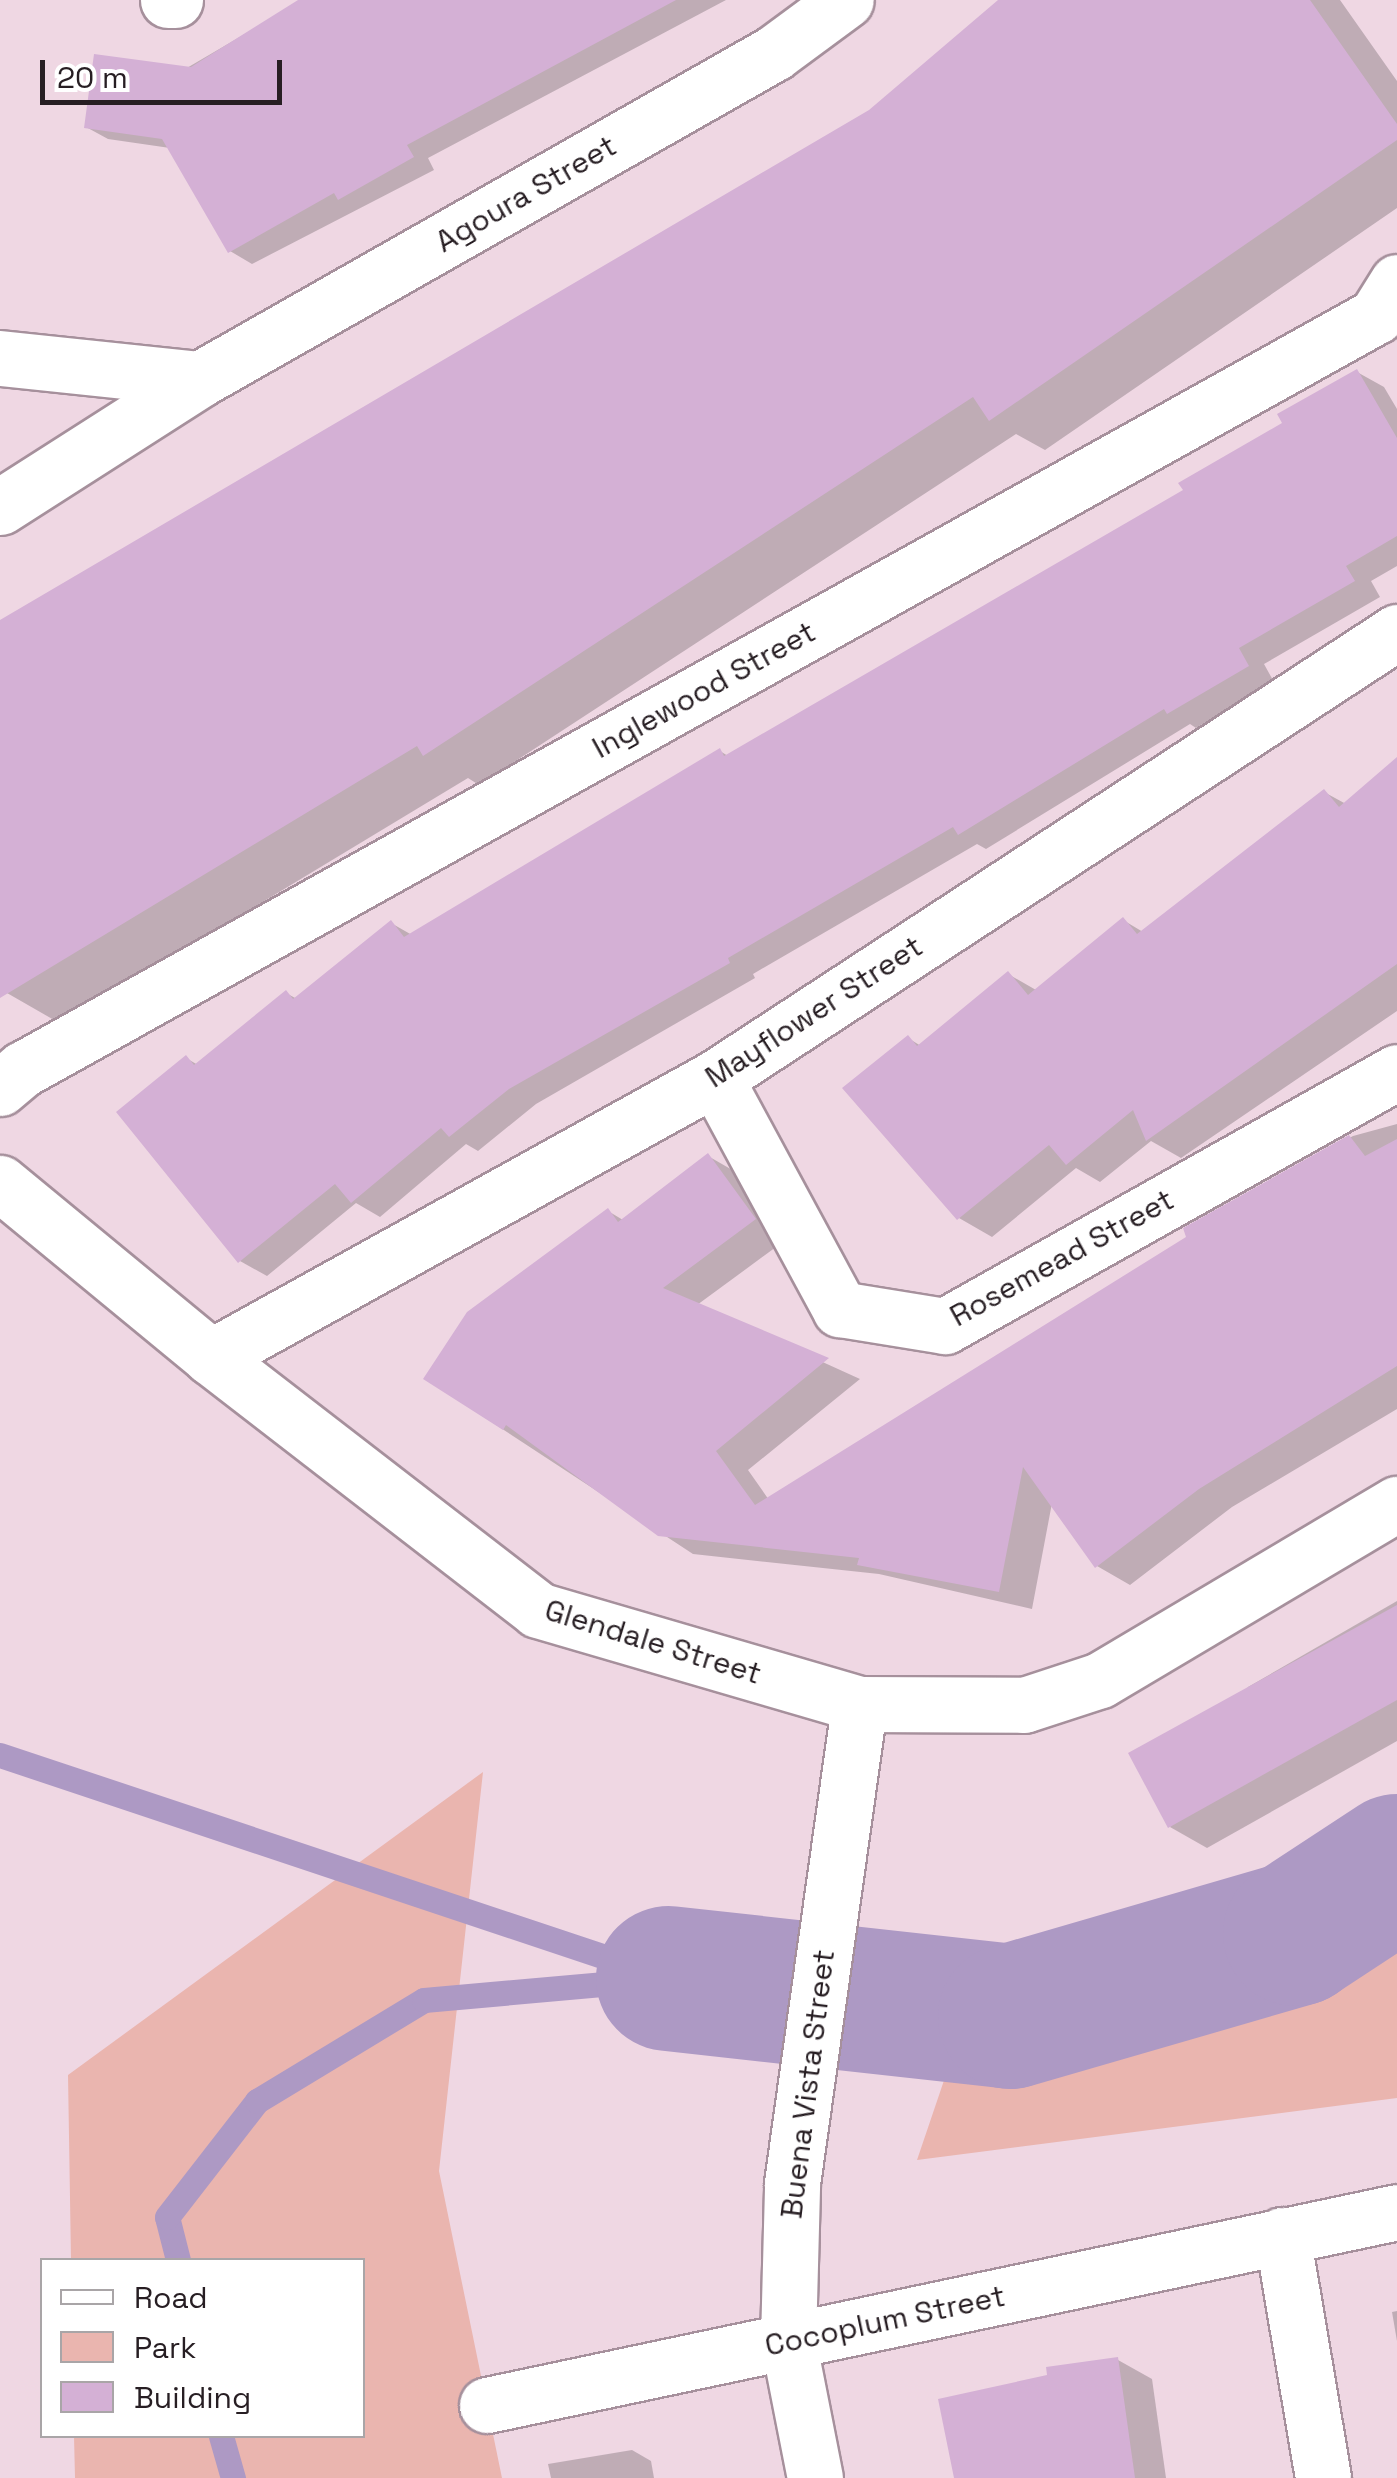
<!DOCTYPE html>
<html>
<head>
<meta charset="utf-8">
<style>
  body { margin:0 }
  #map { position:relative; width:1397px; height:2478px; overflow:hidden; background:#efd7e3; font-family:"Space Grotesk",sans-serif }
  div>[style] { position:absolute }
  .green>* { inset:0; background:#eab5af }
  .shadow>* { inset:0; background:#0003 }
  .stream>* { height:25px; margin:-12.5px; padding:0 12.5px; transform-origin:12.5px; border-radius:12.5px; background:#ad99c4 }
  .river>* { height:145px; margin:-72.5px; padding:0 72.5px; transform-origin:72.5px; border-radius:72.5px; background:#ad99c4 }
  .building>* { inset:0; background:#d4b0d5 }
  .roads { filter:drop-shadow(2px 0 #a6909c) drop-shadow(-2px 0 #a6909c) drop-shadow(0 2px #a6909c) drop-shadow(0 -2px #a6909c) }
  .minor>* { height:55px; margin:-27.5px; padding:0 27.5px; transform-origin:27.5px; border-radius:27.5px; background:#fff }
  span { translate:-50% -50%; white-space:nowrap; text-align:center; line-height:1.15; -webkit-text-stroke:8px #fff; paint-order:stroke }
  .street-label { font-size:30px; color:#271e23 }
  .legend { position:absolute; left:40px; top:2258px; width:325px; height:180px; box-sizing:border-box; background:#fff; border:2px solid #a9a5a7; margin:0; padding:12px 18px; list-style:none; font-size:30px; color:#271e23 }
  .legend li { display:flex; align-items:center; gap:20px; height:50px }
  .legend b { width:50px; border:2px solid #a9a5a7 }
  .scale { position:absolute; left:40px; top:60px; width:242px; height:45px; box-sizing:border-box; border:5px solid #271e23; border-top:0; padding-left:12px; font-size:30px; line-height:35px; white-space:nowrap; color:#271e23; -webkit-text-stroke:8px #fff; paint-order:stroke }
</style>
</head>
<body>
<div id="map">
  <div class="green">
    <i style="clip-path:polygon(483px 1772px,439px 2171px,502px 2478px,75px 2478px,74px 2436px,362px 2436px,362px 2260px,71px 2260px,68px 2075px)"></i>
    <i style="clip-path:polygon(1397px 1914px,1397px 2098px,917px 2160px,956px 2045px,1302px 1969px)"></i>
  </div>
  <div class="shadow">
    <i style="clip-path:polygon(303px 0,726px 0,428px 158px,434px 170px,252px 264px,230px 251px,170px 148px,108px 139px,86px 127px)"></i>
    <i style="clip-path:polygon(1002px 0,1340px 0,1397px 81px,1397px 208px,1045px 450px,1016px 434px,479px 785px,468px 778px,61px 1024px,7px 993px,0 981px,0 623px,870px 112px)"></i>
    <i style="clip-path:polygon(1357px 372px,1384px 387px,1397px 409px,1397px 566px,1371px 581px,1380px 597px,1264px 664px,1274px 682px,1196px 728px,1190px 724px,986px 849px,977px 844px,753px 974px,755px 978px,536px 1104px,478px 1151px,466px 1144px,380px 1217px,356px 1203px,267px 1276px,240px 1261px,186px 1058px,198px 1065px,286px 993px,297px 999px,391px 923px,412px 935px,720px 751px,728px 756px,1186px 491px)"></i>
    <i style="clip-path:polygon(1397px 760px,1397px 1011px,1181px 1158px,1151px 1141px,1100px 1182px,1076px 1168px,992px 1237px,959px 1218px,908px 1038px,921px 1046px,1008px 974px,1036px 990px,1123px 920px,1143px 932px,1324px 792px,1346px 804px)"></i>
    <i style="clip-path:polygon(1397px 1124px,1397px 1409px,1232px 1507px,1130px 1585px,1097px 1566px,1052px 1503px,1032px 1609px,879px 1574px,693px 1554px,426px 1379px,608px 1211px,623px 1220px,708px 1156px,741px 1175px,787px 1239px,697px 1305px,860px 1379px,748px 1470px,769px 1500px,1189px 1238px,1186px 1229px,1353px 1136px)"></i>
    <i style="clip-path:polygon(1397px 1601px,1397px 1741px,1207px 1848px,1170px 1827px,1248px 1687px)"></i>
    <i style="clip-path:polygon(1397px 2311px,1397px 2341px,1392px 2312px)"></i>
    <i style="clip-path:polygon(1118px 2360px,1152px 2379px,1166px 2478px,956px 2478px)"></i>
    <i style="clip-path:polygon(632px 2450px,651px 2461px,654px 2478px,551px 2478px,548px 2464px)"></i>
  </div>
  <div class="stream">
    <i style="left:0;top:1755px;width:704px;rotate:18.46deg"></i>
    <i style="left:178px;top:2260px;width:44px;rotate:-104.3deg"></i>
    <i style="left:167px;top:2217px;width:147px;rotate:-52.2deg"></i>
    <i style="left:257px;top:2101px;width:195px;rotate:-31.2deg"></i>
    <i style="left:424px;top:2000px;width:235px;rotate:-5.1deg"></i>
    <i style="left:221px;top:2436px;width:44px;rotate:74.1deg"></i>
  </div>
  <div class="river">
    <i style="left:668px;top:1978px;width:344px;rotate:6.3deg"></i>
    <i style="left:1010px;top:2016px;width:297px;rotate:-16.2deg"></i>
    <i style="left:1295px;top:1933px;width:122px;rotate:-33.3deg"></i>
  </div>
  <div class="building">
    <i style="clip-path:polygon(298px 0,676px 0,407px 145px,414px 157px,338px 200px,334px 193px,228px 253px,162px 139px,84px 128px,94px 54px,191px 67px)"></i>
    <i style="clip-path:polygon(998px 0,1310px 0,1397px 124px,1397px 140px,989px 421px,973px 397px,423px 756px,417px 746px,0 998px,0 620px,869px 110px)"></i>
    <i style="clip-path:polygon(1357px 369px,1397px 438px,1397px 536px,1346px 566px,1355px 581px,1239px 648px,1249px 666px,1167px 714px,1164px 709px,958px 835px,953px 827px,728px 958px,730px 963px,509px 1089px,449px 1137px,441px 1128px,351px 1203px,335px 1184px,238px 1263px,116px 1112px,186px 1055px,194px 1065px,286px 990px,293px 999px,391px 920px,404px 937px,720px 748px,724px 756px,1183px 490px,1178px 483px,1282px 423px,1277px 414px)"></i>
    <i style="clip-path:polygon(1397px 757px,1397px 964px,1146px 1141px,1133px 1110px,1066px 1165px,1049px 1145px,957px 1220px,842px 1088px,908px 1035px,917px 1046px,1008px 971px,1028px 995px,1123px 917px,1137px 934px,1324px 789px,1339px 807px)"></i>
    <i style="clip-path:polygon(1349px 1135px,1365px 1156px,1397px 1139px,1397px 1366px,1199px 1489px,1095px 1568px,1023px 1467px,999px 1592px,857px 1565px,859px 1558px,658px 1536px,506px 1425px,503px 1430px,423px 1379px,467px 1312px,608px 1208px,618px 1222px,708px 1153px,756px 1219px,663px 1288px,829px 1358px,716px 1451px,755px 1505px,1186px 1237px,1183px 1228px)"></i>
    <i style="clip-path:polygon(1397px 1605px,1397px 1700px,1168px 1828px,1128px 1753px)"></i>
    <i style="clip-path:polygon(1118px 2357px,1135px 2478px,954px 2478px,938px 2399px,1047px 2375px,1046px 2367px)"></i>
  </div>
  <div class="roads">
    <div class="minor">
      <i style="left:168px;top:0;width:7px"></i>
      <i style="left:0;top:358px;width:201px;rotate:6deg"></i>
      <i style="left:0;top:507px;width:237px;rotate:-32.6deg"></i>
      <i style="left:200px;top:379px;width:660px;rotate:-29.59deg"></i>
      <i style="left:774px;top:53px;width:89px;rotate:-36.4deg"></i>
      <i style="left:715px;top:1078px;width:263px;rotate:61.6deg"></i>
      <i style="left:840px;top:1309px;width:106px;rotate:9.2deg"></i>
      <i style="left:945px;top:1326px;width:518px;rotate:-29.33deg"></i>
      <i style="left:0;top:1088px;width:30px;rotate:-40deg"></i>
      <i style="left:23px;top:1069px;width:1548px;rotate:-29.1deg"></i>
      <i style="left:1376px;top:316px;width:40px;rotate:-58deg"></i>
      <i style="left:0;top:1183px;width:273px;rotate:39.5deg"></i>
      <i style="left:211px;top:1357px;width:413px;rotate:37.7deg"></i>
      <i style="left:538px;top:1610px;width:334px;rotate:16.3deg"></i>
      <i style="left:859px;top:1704px;width:165px;rotate:0.3deg"></i>
      <i style="left:1024px;top:1705px;width:80px;rotate:-18.2deg"></i>
      <i style="left:1100px;top:1680px;width:345px;rotate:-30.7deg"></i>
      <i style="left:211px;top:1357px;width:576px;rotate:-28.97deg"></i>
      <i style="left:715px;top:1078px;width:815px;rotate:-33.18deg"></i>
      <i style="left:1282px;top:2235px;width:246px;rotate:80.4deg"></i>
      <i style="left:487px;top:2405px;width:930px;rotate:-11.97deg"></i>
      <i style="left:815px;top:2478px;width:140px;rotate:-101.1deg"></i>
      <i style="left:788px;top:2341px;width:158px;rotate:-88.5deg"></i>
      <i style="left:792px;top:2183px;width:484px;rotate:-82deg"></i>
    </div>
  </div>
  <div class="street-label">
    <span style="left:526px;top:194px;rotate:-30deg">Agoura Street</span>
    <span style="left:704px;top:690px;rotate:-29deg">Inglewood Street</span>
    <span style="left:814px;top:1012px;rotate:-33deg">Mayflower Street</span>
    <span style="left:1062px;top:1258px;rotate:-29deg">Rosemead Street</span>
    <span style="left:653px;top:1642px;rotate:17deg">Glendale Street</span>
    <span style="left:808px;top:2084px;rotate:-83deg">Buena Vista Street</span>
    <span style="left:885px;top:2321px;rotate:-12deg">Cocoplum Street</span>
  </div>
  <ul class="legend">
  <li><b style="height:12px;background:#fff"></b>Road</li>
  <li><b style="height:28px;background:#eab5af"></b>Park</li>
  <li><b style="height:28px;background:#d4b0d5"></b>Building</li>
  </ul>
  <div class="scale">20 m</div>
</div>
</body>
</html>
